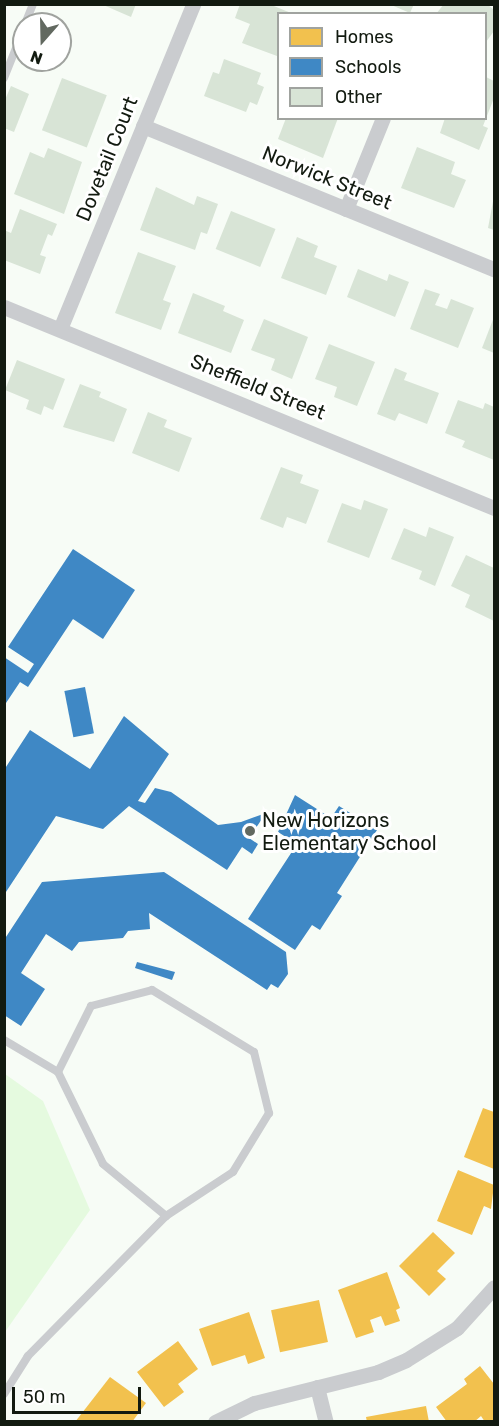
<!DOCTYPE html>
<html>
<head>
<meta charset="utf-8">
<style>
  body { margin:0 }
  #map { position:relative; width:499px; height:1426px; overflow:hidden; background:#f7fcf6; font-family:Rubik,sans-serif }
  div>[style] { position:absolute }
  .green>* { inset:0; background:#e5fadf }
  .homes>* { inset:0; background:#f2c14e; transform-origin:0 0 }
  .schools>* { inset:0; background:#3f88c5; transform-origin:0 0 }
  .building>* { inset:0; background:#d8e4d6; transform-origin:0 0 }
  .lane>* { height:8px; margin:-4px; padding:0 4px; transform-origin:4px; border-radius:4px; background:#cacccf }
  .street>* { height:15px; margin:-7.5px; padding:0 7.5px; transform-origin:7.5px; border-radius:7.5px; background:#cacccf }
  .dots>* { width:16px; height:16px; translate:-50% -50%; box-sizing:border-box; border:3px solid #fff; border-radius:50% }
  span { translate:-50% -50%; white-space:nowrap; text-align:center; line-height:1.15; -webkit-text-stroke:6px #fff; paint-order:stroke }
  .street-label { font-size:20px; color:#121a10 }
  .poi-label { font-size:20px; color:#121a10 }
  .left { translate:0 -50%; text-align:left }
  .frame { position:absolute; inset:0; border:6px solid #121a10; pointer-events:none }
  .legend { position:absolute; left:277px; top:12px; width:210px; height:108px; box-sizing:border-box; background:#fff; border:2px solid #a0a39f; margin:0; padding:8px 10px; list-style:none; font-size:18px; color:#121a10 }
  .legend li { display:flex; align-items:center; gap:12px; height:30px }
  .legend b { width:30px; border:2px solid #a0a39f }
  .north { position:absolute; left:12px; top:12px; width:60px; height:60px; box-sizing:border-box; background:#fff; border:2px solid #a0a39f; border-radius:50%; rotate:200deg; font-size:16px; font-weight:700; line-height:24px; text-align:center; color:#121a10 }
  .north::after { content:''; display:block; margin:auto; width:21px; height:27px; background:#626960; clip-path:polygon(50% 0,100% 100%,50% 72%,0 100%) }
  .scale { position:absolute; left:12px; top:1387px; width:129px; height:27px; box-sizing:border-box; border:3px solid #121a10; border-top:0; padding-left:8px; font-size:18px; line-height:21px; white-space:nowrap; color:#121a10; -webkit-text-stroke:4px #fff; paint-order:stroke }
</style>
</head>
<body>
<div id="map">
  <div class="green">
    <i style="clip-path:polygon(5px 1074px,43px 1101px,90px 1210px,5px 1332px)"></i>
  </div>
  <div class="homes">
    <i style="clip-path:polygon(483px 1108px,494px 1112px,494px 1169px,464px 1157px)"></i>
    <i style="clip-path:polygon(458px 1170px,494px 1185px,491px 1209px,484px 1206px,472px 1235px,437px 1221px)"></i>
    <i style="clip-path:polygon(433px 1232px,455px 1253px,437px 1271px,446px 1279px,429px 1296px,399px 1266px)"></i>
    <i style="clip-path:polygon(387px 1272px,400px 1308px,396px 1310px,400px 1321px,385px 1326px,381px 1316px,370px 1320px,374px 1332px,356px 1338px,338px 1290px)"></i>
    <i style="left:319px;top:1300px;width:43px;height:49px;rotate:78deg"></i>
    <i style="clip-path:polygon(249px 1312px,265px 1358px,248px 1364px,245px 1355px,212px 1366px,199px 1329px)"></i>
    <i style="clip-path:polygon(178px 1341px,198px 1369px,178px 1384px,184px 1392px,164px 1407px,137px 1372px)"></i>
    <i style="clip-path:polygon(480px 1366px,494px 1384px,494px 1420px,485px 1422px,481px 1416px,474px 1422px,447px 1422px,436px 1407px,467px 1384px,464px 1379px)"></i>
    <i style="clip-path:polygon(110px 1377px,146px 1403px,132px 1422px,75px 1422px)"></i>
    <i style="clip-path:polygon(426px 1406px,429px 1422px,367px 1422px,366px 1417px)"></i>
  </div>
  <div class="schools">
    <i style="clip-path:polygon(73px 549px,135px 590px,103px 639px,73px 619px,28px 687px,20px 682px,4px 706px,4px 657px,28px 673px,34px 664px,8px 647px)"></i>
    <i style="left:85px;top:687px;width:47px;height:21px;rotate:79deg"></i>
    <i style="clip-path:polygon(124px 716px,169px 754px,138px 801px,145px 803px,155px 788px,171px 792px,218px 825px,241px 822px,266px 813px,249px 838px,258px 844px,252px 854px,242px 847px,227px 870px,129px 806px,103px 829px,56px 816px,4px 895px,4px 770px,30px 730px,90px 769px)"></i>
    <i style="clip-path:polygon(295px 795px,331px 818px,339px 806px,377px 830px,337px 893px,342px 896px,320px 930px,312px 925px,295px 950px,248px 919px,297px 844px,278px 832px)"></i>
    <i style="clip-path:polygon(164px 872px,286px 952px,288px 974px,278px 988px,271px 984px,267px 990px,149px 913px,150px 929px,128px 931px,123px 938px,79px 942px,72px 951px,46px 934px,21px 973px,45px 989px,21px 1026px,4px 1015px,4px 940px,42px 882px)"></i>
    <i style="clip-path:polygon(137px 962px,175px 972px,172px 980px,135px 968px)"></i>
  </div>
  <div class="building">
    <i style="clip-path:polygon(101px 4px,136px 4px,131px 17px)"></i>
    <i style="clip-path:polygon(240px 4px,269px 4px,291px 13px,278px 14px,277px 56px,242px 43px,250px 24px,235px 18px)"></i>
    <i style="clip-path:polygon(389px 4px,414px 4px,410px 13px)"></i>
    <i style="clip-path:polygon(444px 4px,487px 4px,494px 10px,494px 31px,486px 42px,486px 14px,436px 14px)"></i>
    <i style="clip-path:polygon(224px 59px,261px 73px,257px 84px,264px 87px,257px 105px,250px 102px,246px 112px,204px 96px,213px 72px,219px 74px)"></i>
    <i style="clip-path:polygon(486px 77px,494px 81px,494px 98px,483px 126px,488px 128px,479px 150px,440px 133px,445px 118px,486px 118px)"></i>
    <i style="left:62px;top:78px;width:48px;height:56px;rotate:21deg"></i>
    <i style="clip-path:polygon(11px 86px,29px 94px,14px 132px,4px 128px,4px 102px)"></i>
    <i style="clip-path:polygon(286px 118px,338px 118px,323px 158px,278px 139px)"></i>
    <i style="clip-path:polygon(417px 147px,455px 162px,451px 174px,466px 180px,454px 208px,401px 188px)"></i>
    <i style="clip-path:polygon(48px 148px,82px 162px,64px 214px,14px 194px,30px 152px,44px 158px)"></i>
    <i style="clip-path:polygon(156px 187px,194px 205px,197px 196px,218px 204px,207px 234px,201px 232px,195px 250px,140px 230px)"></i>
    <i style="clip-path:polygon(494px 196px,494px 230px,488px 228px)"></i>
    <i style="clip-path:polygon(20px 209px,57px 224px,52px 236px,48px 234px,40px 255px,46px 257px,40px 274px,4px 260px,4px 230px,11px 233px)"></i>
    <i style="left:231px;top:211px;width:48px;height:41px;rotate:22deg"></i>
    <i style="clip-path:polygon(297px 237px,318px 246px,314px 257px,337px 266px,326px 295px,281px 278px)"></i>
    <i style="clip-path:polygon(138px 252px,176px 266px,163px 300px,171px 303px,161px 330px,115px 313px)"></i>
    <i style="clip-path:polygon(358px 269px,387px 281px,389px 274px,409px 282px,395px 317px,347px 297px)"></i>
    <i style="clip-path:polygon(425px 289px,440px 294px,435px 305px,447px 309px,451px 299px,474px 308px,458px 348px,410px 329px)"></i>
    <i style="clip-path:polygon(193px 293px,225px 306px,223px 311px,244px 320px,231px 353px,178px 333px)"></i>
    <i style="clip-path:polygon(494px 317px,494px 353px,482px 348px)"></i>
    <i style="clip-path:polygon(264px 319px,308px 337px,292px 379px,271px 370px,275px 359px,251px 350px)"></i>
    <i style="clip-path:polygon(329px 344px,375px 362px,357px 406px,334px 397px,337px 387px,315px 379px)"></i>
    <i style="clip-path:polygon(17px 360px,65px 379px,53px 410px,44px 406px,41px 415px,26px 409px,29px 400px,5px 390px)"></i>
    <i style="clip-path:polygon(395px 368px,407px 373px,404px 380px,439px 393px,427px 424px,399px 413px,395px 421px,377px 414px)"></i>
    <i style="clip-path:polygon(80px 384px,101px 392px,99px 397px,127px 409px,114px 442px,63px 427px)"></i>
    <i style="clip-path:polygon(458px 400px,483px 409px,485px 403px,494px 407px,494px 460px,462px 447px,465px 441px,445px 433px)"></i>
    <i style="clip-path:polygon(148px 412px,167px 420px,164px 427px,192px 438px,179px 472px,132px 453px)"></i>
    <i style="clip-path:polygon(281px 467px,303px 475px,300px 483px,319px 490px,306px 524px,287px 517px,283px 528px,260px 519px)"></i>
    <i style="clip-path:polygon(364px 500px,388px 509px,369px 558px,327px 542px,342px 503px,361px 510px)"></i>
    <i style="clip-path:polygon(429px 527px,454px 537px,435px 586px,419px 579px,422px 571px,391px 559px,404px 528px,426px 537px)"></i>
    <i style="clip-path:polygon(466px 555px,494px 568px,494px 621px,465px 607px,470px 595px,451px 586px)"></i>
  </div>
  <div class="lane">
    <i style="left:25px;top:24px;width:22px;rotate:-68deg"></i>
    <i style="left:4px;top:78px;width:54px;rotate:-68.2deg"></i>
    <i style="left:4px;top:1040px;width:63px;rotate:30.7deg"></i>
    <i style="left:58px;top:1072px;width:102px;rotate:63.9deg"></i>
    <i style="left:103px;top:1164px;width:82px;rotate:39.5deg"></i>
    <i style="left:166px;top:1216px;width:197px;rotate:134.6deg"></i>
    <i style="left:28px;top:1356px;width:45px;rotate:122.3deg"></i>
    <i style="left:58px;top:1072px;width:74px;rotate:-63.4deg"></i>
    <i style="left:91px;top:1006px;width:63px;rotate:-14.7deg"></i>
    <i style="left:152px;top:990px;width:119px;rotate:31.3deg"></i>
    <i style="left:254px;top:1052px;width:63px;rotate:76.2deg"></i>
    <i style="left:269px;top:1113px;width:69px;rotate:121.4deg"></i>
    <i style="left:233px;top:1172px;width:80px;rotate:146.7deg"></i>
  </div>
  <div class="street">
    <i style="left:143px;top:126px;width:379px;rotate:22.2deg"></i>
    <i style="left:346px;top:209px;width:98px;rotate:-67.9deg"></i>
    <i style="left:4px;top:307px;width:530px;rotate:22.3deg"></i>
    <i style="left:60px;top:329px;width:351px;rotate:-67.7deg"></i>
    <i style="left:317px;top:1387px;width:36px;rotate:76deg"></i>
    <i style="left:215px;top:1422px;width:43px;rotate:-26deg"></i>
    <i style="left:254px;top:1403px;width:128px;rotate:-14deg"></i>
    <i style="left:378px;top:1372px;width:30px;rotate:-23deg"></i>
    <i style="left:406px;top:1360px;width:60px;rotate:-32.1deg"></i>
    <i style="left:457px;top:1328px;width:55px;rotate:-47.9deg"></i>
  </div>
  <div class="dots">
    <i style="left:250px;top:831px;background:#626960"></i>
  </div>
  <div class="street-label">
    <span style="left:107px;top:159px;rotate:-68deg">Dovetail Court</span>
    <span style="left:327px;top:178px;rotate:22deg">Norwick Street</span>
    <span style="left:258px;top:387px;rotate:22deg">Sheffield Street</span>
  </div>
  <div class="poi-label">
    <span class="left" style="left:262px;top:832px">New Horizons<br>Elementary School</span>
  </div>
  <div class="frame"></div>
  <ul class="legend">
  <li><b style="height:16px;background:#f2c14e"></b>Homes</li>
  <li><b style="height:16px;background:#3f88c5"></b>Schools</li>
  <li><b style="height:16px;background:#d8e4d6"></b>Other</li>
  </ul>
  <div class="north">N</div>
  <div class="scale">50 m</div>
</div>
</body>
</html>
